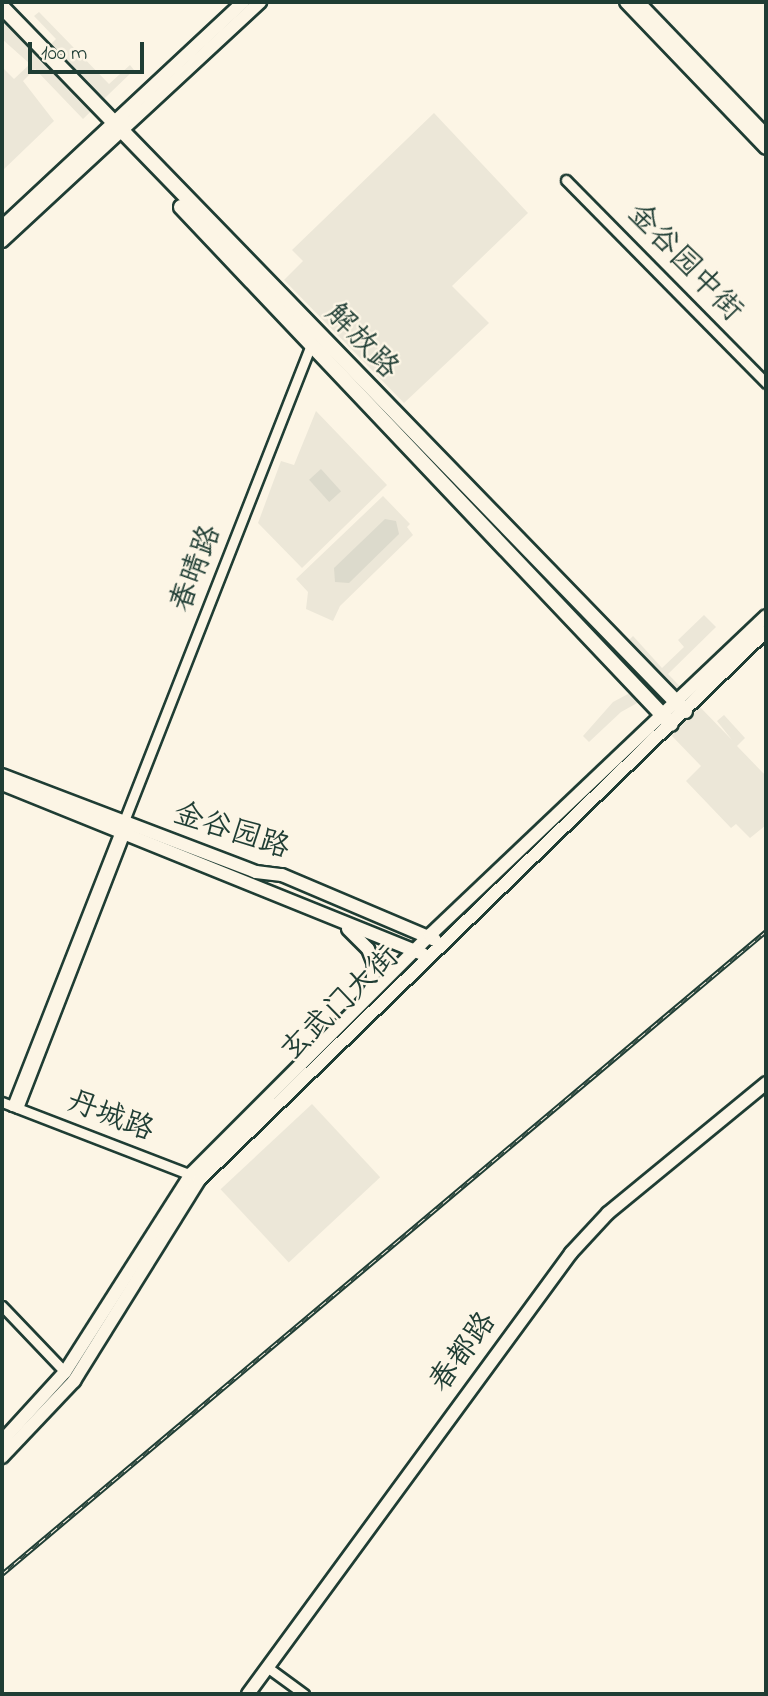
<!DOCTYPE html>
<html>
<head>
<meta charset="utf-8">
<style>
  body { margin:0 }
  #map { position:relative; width:768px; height:1696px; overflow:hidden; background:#fcf5e5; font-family:"Indie Flower","LXGW WenKai TC",sans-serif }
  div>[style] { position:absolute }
  .built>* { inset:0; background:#ece7d8; transform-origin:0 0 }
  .green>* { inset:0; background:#dcdacc; transform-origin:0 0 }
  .roads { filter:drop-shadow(2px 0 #1f3d34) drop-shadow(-2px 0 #1f3d34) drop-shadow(0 2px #1f3d34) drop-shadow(0 -2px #1f3d34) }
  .street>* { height:9px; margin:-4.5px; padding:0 4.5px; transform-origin:4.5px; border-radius:4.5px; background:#fcf5e5 }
  .secondary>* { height:12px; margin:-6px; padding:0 6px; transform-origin:6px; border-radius:6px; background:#fcf5e5 }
  .primary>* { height:14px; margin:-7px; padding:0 7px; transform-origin:7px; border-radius:7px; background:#fcf5e5 }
  .rail>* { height:5px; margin-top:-2.5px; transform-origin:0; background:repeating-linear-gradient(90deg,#fcf5e5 0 8px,#1f3d34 0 16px); box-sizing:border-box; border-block:2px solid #1f3d34 }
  span { translate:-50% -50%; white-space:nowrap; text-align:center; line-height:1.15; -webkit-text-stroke:5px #fcf5e5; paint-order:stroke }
  .street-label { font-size:30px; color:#1f3d34 }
  .frame { position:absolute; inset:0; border:4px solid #1f3d34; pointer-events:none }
  .scale { position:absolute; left:28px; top:42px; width:116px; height:32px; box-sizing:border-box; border:4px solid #1f3d34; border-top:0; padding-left:9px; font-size:21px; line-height:24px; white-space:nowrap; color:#1f3d34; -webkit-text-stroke:5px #fcf5e5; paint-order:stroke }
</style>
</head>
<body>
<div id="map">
  <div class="built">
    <i style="clip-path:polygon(2px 7px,44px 51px,56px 39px,34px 16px,39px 12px,109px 84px,130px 65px,134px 70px,83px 119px,35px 69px,23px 81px,54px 121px,2px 171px,2px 67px,14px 79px,30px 64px,2px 39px)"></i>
    <i style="clip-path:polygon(434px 113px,528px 213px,452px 286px,489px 323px,404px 403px,284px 280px,303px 261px,292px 250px)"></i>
    <i style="clip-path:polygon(316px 411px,387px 485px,302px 568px,258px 523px,281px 461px,294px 465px)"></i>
    <i style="clip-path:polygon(383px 496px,410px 524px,407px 527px,413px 535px,340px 606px,333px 621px,306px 609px,308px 592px,296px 579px)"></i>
    <i style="clip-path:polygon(704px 615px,716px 627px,668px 674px,732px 740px,717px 721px,724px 715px,745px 738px,737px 746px,766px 776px,766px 825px,750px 838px,736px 824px,731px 828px,686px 781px,701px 766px,639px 702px,621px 712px,589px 742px,583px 736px,613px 702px,643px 686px,612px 657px,633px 636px,662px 668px,684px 647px,678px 640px)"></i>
    <i style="left:312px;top:1104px;width:100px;height:125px;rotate:47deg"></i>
  </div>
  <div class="green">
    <i style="left:321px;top:469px;width:30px;height:16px;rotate:48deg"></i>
    <i style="clip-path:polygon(385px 519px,396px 521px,399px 534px,349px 583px,335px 582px,334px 568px)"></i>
  </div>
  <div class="roads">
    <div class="street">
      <i style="left:566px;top:180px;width:285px;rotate:45.4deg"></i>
      <i style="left:2px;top:1102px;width:208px;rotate:21.1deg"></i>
      <i style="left:12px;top:1106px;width:821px;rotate:-68.56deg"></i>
      <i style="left:18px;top:1108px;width:299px;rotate:-68.8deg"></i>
      <i style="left:2px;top:1306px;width:91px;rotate:46.3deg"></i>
      <i style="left:267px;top:1667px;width:46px;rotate:36.1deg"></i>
    </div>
    <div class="secondary">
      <i style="left:626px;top:2px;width:202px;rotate:46.2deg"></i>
      <i style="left:638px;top:2px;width:185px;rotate:46.1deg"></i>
      <i style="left:2px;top:227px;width:330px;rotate:-43deg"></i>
      <i style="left:2px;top:241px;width:352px;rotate:-42.8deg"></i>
      <i style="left:2px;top:775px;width:272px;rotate:20.9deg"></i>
      <i style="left:256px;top:872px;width:26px;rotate:7deg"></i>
      <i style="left:282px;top:875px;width:166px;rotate:23deg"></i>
      <i style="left:2px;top:784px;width:454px;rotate:22deg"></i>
      <i style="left:348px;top:929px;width:28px;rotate:45deg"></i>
      <i style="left:368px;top:949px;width:16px;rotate:68deg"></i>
      <i style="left:374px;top:964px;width:23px;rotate:95deg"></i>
      <i style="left:372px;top:987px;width:12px;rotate:121deg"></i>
      <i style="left:2px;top:1441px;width:93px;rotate:-47.6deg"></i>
      <i style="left:65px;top:1372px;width:235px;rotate:-57.5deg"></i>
      <i style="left:191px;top:1174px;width:338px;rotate:-45deg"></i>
      <i style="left:430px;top:935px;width:463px;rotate:-43.5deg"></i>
      <i style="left:2px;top:1457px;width:105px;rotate:-46.5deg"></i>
      <i style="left:74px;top:1381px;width:237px;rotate:-58.1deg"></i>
      <i style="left:199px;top:1180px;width:789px;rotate:-44.08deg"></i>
      <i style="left:248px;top:1694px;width:547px;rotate:-53.78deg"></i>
      <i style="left:571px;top:1253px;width:54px;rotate:-47.2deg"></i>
      <i style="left:608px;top:1213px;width:205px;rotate:-39.4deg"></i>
    </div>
    <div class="primary">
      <i style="left:2px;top:7px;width:981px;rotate:45.87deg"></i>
      <i style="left:181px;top:207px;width:712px;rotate:46.54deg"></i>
    </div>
  </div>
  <div class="rail">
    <i style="left:2px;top:1574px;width:999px;rotate:-40.08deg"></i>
  </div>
  <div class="street-label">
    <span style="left:684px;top:263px;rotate:46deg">金谷园中街</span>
    <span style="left:361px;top:342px;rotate:46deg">解放路</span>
    <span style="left:197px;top:569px;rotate:-69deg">春晴路</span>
    <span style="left:231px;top:832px;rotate:18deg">金谷园路</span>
    <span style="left:341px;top:1005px;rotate:-44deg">玄武门大街</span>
    <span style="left:110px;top:1117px;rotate:21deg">丹城路</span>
    <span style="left:464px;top:1353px;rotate:-54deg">春都路</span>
  </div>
  <div class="frame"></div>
  <div class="scale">100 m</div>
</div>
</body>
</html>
